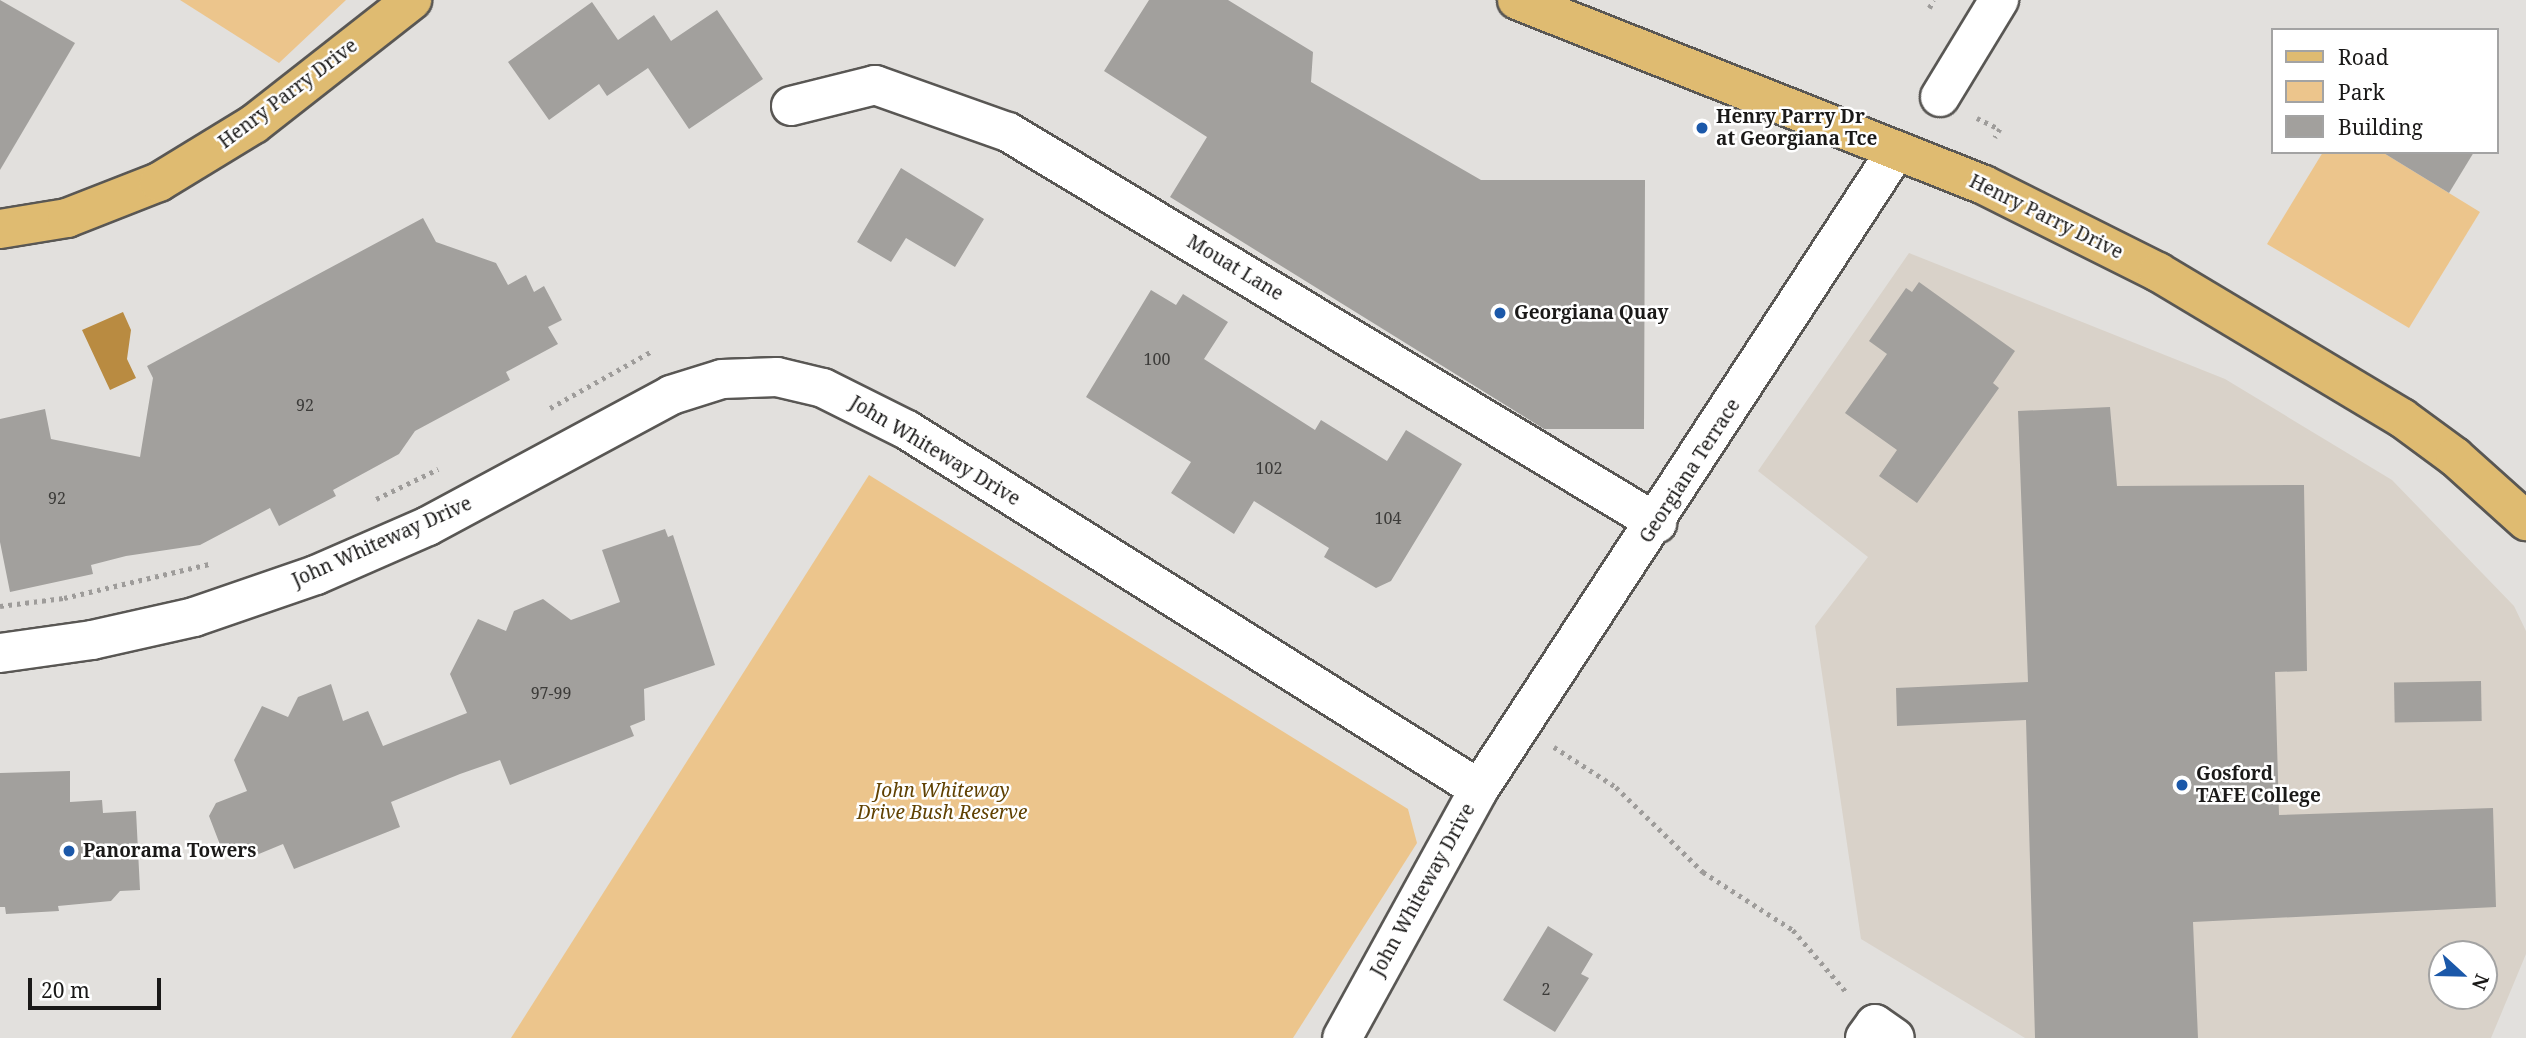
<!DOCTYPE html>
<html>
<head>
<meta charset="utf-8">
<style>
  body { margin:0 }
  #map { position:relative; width:2526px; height:1038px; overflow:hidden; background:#e2e0dd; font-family:"Noto Serif",serif }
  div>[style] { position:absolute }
  .built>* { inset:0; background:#d9d2c9 }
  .green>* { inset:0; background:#ecc58c }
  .water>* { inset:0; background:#b98b41 }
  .building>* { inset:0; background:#a2a09d; transform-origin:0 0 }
  .path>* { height:4.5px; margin-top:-2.25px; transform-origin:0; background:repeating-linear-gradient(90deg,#9e9c9a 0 3.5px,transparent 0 8.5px) }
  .roads { filter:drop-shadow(2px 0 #595754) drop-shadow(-2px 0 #595754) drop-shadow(0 2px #595754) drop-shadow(0 -2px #595754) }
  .minor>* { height:38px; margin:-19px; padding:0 19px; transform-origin:19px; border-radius:19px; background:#fff }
  .major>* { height:38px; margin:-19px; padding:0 19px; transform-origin:19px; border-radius:19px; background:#dfbb71 }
  .dots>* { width:19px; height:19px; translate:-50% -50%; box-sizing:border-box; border:4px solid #fff; border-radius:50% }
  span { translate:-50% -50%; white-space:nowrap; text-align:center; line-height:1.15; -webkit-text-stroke:5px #fff; paint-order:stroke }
  .number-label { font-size:16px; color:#3c3b39 }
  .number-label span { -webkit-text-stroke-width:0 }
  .street-label { font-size:19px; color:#1a1918 }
  .poi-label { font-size:19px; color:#1a1918; font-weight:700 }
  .left { translate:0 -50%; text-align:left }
  .park-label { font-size:19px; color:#604102; font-style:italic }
  .legend { position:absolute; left:2271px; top:28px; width:228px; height:126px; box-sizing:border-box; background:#fff; border:2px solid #a3a3a3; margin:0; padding:9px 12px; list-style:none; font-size:21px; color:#1a1918 }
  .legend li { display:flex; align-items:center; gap:14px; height:35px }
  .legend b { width:35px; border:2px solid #a3a3a3 }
  .north { position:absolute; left:2428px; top:940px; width:70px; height:70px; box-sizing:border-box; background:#fff; border:2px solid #a3a3a3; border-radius:50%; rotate:112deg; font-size:19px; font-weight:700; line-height:28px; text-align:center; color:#1a1918 }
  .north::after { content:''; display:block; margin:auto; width:24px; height:32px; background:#1b58a9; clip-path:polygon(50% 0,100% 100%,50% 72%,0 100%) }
  .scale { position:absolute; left:28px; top:978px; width:133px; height:32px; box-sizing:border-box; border:4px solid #1a1918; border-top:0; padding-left:9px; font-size:21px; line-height:24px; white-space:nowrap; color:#1a1918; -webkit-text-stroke:5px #fff; paint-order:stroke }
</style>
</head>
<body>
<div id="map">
  <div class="built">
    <i style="clip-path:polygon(evenodd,1909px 253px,2225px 379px,2392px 480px,2514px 606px,2526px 631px,2526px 954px,2491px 1038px,2025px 1038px,1861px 939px,1815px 626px,1868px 557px,1758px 471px,1909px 253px,2442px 954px,2484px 954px,2484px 996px,2442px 996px,2442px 954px)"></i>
  </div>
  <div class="green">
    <i style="clip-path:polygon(180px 0,346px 0,279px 63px)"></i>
    <i style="clip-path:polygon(2323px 152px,2382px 152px,2480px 212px,2409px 328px,2267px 244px)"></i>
    <i style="clip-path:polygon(869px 475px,1408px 809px,1417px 843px,1293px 1038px,511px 1038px)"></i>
  </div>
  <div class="water">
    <i style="clip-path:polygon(123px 312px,131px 330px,127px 359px,136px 378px,110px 390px,82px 330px)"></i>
  </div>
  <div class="building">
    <i style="clip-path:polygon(0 0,75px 43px,0 170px)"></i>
    <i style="clip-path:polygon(1149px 0,1228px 0,1313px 52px,1311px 82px,1481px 180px,1645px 180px,1644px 429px,1544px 429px,1170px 197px,1207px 137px,1104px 71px)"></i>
    <i style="clip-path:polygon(592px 2px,618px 40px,654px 15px,671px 41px,717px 10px,763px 79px,689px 129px,648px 68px,607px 96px,599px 84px,549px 120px,508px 62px)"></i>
    <i style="clip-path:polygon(2382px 152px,2474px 152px,2449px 193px)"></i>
    <i style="clip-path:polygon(901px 168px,984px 219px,955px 267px,906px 238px,891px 262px,857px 242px)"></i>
    <i style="clip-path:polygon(423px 218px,436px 242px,496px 263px,508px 285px,526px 275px,534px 292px,544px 286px,562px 320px,548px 327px,558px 344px,506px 372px,510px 380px,415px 431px,399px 454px,333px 490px,336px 496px,279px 526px,270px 508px,200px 545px,126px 556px,91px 565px,93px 574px,10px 592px,0 542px,0 419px,45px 409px,51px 439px,140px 457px,153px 378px,147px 366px)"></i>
    <i style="clip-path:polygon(1919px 282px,2015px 351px,1993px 383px,1999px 388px,1917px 503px,1879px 476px,1897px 450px,1845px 413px,1887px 354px,1869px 341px,1906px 288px,1912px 292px)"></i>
    <i style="clip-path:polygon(1151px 290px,1176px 305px,1183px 294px,1228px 322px,1204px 359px,1315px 430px,1321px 420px,1387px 461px,1406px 430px,1462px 464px,1391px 581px,1376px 588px,1324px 557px,1329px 548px,1254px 501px,1234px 534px,1171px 493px,1191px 462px,1086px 397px)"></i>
    <i style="clip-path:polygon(2110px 407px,2117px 486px,2304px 485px,2307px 671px,2275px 672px,2279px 815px,2493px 808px,2496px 907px,2193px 922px,2198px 1038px,2035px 1038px,2026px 720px,1897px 726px,1896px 688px,2028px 682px,2018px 411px)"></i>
    <i style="clip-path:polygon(665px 529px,668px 537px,673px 535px,715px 665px,644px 689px,645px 720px,630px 726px,634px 736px,510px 785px,500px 760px,460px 774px,391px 802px,400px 827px,294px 869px,283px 844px,249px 858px,245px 847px,224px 855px,209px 816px,216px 803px,247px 791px,234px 760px,262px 706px,288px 717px,298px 697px,331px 684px,343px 721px,368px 711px,383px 746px,467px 713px,450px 674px,478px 619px,506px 631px,514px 611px,543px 599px,571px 620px,620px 602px,602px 550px)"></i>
    <i style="left:2481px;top:681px;width:40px;height:87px;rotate:89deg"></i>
    <i style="clip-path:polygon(70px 771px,70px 802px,102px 800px,103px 813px,136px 811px,140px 890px,120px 891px,111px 901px,58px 906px,59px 911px,6px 914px,5px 907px,0 907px,0 773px)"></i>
    <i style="clip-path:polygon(1548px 926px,1593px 954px,1581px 974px,1589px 978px,1555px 1032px,1503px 1000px)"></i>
  </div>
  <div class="path">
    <i style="left:1929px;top:8px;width:9px;rotate:-58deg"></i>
    <i style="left:1977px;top:118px;width:25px;rotate:26deg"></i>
    <i style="left:2000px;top:129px;width:10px;rotate:119deg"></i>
    <i style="left:550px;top:408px;width:115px;rotate:-29.2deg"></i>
    <i style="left:376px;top:499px;width:69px;rotate:-25.8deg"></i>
    <i style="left:0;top:606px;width:64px;rotate:-7.1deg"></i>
    <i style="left:64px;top:598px;width:149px;rotate:-13.2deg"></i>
    <i style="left:1554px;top:747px;width:74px;rotate:32.8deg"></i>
    <i style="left:1616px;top:787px;width:122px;rotate:44.3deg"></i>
    <i style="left:1703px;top:872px;width:107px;rotate:32.8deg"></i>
    <i style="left:1793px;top:930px;width:84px;rotate:49.3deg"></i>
  </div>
  <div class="roads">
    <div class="minor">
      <i style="left:1940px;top:97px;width:114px;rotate:-58.7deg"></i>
      <i style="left:791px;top:106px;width:87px;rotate:-14deg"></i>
      <i style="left:875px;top:85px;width:141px;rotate:19.5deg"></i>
      <i style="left:1008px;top:132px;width:758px;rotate:31.07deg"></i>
      <i style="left:0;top:653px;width:93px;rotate:-8deg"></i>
      <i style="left:92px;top:640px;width:105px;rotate:-12.7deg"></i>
      <i style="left:194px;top:617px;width:129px;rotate:-19deg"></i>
      <i style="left:316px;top:575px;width:122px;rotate:-23.6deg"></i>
      <i style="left:428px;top:526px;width:276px;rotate:-28.3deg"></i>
      <i style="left:671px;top:395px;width:53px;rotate:-17.4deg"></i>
      <i style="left:722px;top:379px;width:55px;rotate:-2.1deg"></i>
      <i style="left:777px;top:377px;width:47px;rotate:13.4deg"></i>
      <i style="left:823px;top:388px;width:94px;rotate:26.6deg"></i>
      <i style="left:907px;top:430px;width:675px;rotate:32.11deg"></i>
      <i style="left:1479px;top:789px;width:284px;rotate:118.8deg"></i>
      <i style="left:1479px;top:789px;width:762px;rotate:-56.83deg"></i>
      <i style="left:1865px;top:1038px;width:17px;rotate:-54deg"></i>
      <i style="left:1875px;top:1024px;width:24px;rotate:35deg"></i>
    </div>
    <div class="major">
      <i style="left:1517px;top:0;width:502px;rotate:21.61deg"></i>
      <i style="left:1984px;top:185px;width:195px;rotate:26.6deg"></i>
      <i style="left:2158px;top:272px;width:284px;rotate:30.9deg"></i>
      <i style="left:2402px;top:418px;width:66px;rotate:36.3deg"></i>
      <i style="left:2455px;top:457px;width:96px;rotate:42deg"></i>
      <i style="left:0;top:229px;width:68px;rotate:-9.3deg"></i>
      <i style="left:67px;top:218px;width:99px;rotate:-21.4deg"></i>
      <i style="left:159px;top:182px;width:111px;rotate:-31.4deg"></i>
      <i style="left:254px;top:124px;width:201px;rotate:-38.1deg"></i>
    </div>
  </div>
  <div class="dots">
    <i style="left:1702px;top:128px;background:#1b58a9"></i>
    <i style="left:1500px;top:313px;background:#1b58a9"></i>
    <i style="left:2182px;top:785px;background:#1b58a9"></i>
    <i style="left:69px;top:851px;background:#1b58a9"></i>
  </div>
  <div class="number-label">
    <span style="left:1157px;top:359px">100</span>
    <span style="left:305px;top:405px">92</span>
    <span style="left:1269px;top:468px">102</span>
    <span style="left:57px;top:498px">92</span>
    <span style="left:1388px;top:518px">104</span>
    <span style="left:551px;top:693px">97-99</span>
    <span style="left:1546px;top:989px">2</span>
  </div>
  <div class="street-label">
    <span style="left:288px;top:94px;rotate:-37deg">Henry Parry Drive</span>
    <span style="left:2046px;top:217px;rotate:26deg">Henry Parry Drive</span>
    <span style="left:1235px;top:268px;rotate:31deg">Mouat Lane</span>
    <span style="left:935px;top:451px;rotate:31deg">John Whiteway Drive</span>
    <span style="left:1690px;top:471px;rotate:-57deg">Georgiana Terrace</span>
    <span style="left:382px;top:542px;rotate:-24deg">John Whiteway Drive</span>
    <span style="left:1423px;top:890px;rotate:-61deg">John Whiteway Drive</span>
  </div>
  <div class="poi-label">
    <span class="left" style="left:1716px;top:128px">Henry Parry Dr<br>at Georgiana Tce</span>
    <span class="left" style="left:1514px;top:313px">Georgiana Quay</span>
    <span class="left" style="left:2196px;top:785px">Gosford<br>TAFE College</span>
    <span class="left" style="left:83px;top:851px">Panorama Towers</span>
  </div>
  <div class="park-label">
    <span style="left:942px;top:802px">John Whiteway<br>Drive Bush Reserve</span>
  </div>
  <ul class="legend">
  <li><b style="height:9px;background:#dfbb71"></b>Road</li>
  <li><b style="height:19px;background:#ecc58c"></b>Park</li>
  <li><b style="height:19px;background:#a2a09d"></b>Building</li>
  </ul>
  <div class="north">N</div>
  <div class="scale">20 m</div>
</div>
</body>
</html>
